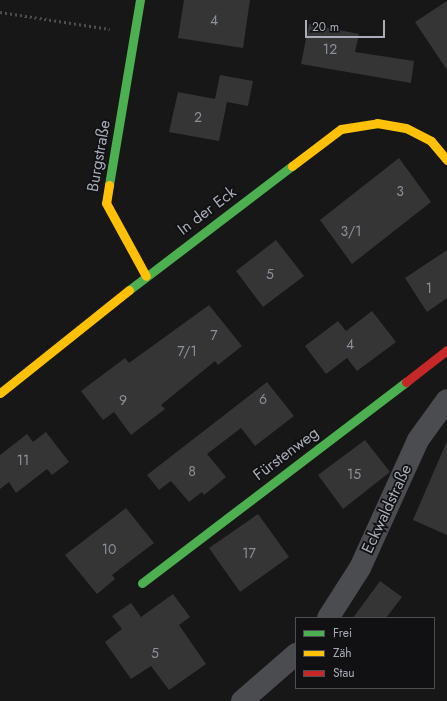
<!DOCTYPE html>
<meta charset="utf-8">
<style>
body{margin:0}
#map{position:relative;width:447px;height:701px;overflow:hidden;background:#171717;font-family:Jost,sans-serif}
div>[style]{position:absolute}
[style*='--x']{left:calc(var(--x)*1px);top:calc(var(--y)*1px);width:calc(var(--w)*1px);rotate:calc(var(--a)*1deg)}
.building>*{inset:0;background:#353536}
.path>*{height:2.5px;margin-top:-1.25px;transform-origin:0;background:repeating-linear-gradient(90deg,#4d4e52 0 2px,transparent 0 5px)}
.street>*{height:22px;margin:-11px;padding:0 11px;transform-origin:11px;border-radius:11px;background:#4b4c50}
.fast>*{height:9px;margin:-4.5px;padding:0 4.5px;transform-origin:4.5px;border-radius:4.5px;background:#4caf50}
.slow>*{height:9px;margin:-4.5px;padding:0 4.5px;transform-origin:4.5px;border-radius:4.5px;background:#ffc107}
.jam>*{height:9px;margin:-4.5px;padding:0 4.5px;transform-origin:4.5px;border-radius:4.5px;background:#c62828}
span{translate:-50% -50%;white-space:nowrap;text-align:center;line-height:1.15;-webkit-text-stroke:3.5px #111113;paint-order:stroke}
.number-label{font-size:14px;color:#8b8f98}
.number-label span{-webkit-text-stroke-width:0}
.street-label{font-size:16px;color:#a8adb8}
.legend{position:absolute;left:295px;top:617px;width:140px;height:72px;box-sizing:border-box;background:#111113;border:1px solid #4d4f55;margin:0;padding:5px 7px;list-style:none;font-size:12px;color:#a8adb8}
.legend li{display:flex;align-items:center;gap:8px;height:20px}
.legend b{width:20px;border:1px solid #4d4f55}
.scale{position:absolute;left:305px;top:20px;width:80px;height:18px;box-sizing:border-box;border:2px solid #a8adb8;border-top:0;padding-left:5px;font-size:12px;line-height:14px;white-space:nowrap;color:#a8adb8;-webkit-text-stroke:3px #111113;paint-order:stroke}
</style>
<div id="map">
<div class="building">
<i style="clip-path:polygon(184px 0,250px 0,243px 48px,178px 38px)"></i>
<i style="clip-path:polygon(447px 1px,447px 70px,415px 22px)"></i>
<i style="clip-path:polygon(309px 24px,359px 34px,355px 52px,414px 61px,411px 83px,301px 64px)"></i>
<i style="clip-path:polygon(220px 75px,253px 81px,248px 106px,227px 102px,219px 141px,169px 132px,178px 92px,215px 99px)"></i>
<i style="clip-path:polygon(399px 158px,431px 202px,352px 264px,320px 220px)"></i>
<i style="clip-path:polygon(276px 240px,304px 276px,263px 307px,236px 271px)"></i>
<i style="clip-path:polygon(447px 250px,447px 298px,427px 312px,405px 278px)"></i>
<i style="clip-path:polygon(209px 305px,242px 346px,218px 365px,215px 361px,161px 405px,165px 409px,131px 435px,114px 412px,103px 420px,81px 391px,125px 358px,129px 363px)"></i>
<i style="clip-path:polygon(372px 311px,396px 342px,357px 371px,347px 358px,326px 374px,305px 346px,338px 321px,346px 331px)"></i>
<i style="clip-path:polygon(267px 382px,294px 416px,255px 446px,241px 428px,207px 454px,226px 477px,204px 495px,202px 492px,189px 502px,171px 481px,159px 490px,147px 475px)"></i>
<i style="clip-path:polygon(46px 432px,69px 462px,52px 475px,47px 469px,16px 493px,9px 482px,0 489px,0 455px,27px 434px,33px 442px)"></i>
<i style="clip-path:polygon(365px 440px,390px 472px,343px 509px,318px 475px)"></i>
<i style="clip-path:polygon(447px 441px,447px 535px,413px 520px)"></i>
<i style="clip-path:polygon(126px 508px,154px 543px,112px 575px,115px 579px,97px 594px,65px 555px)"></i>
<i style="clip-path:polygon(258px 514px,289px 557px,240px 592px,209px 548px)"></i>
<i style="clip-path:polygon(380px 581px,402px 597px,386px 618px,353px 618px)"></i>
<i style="clip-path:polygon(173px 594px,190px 617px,179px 625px,206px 664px,169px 690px,151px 666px,131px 679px,105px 642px,122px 629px,112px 616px,131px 603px,141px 617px)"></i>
</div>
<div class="path">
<i style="--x:0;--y:12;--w:111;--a:8.8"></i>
</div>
<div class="street">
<i style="--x:328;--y:618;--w:59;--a:-57.4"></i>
<i style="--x:360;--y:568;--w:141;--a:-65.6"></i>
<i style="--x:418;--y:440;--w:49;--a:-54.1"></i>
<i style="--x:242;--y:701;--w:72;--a:-41"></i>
</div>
<div class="fast">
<i style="--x:109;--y:185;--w:188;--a:-80.5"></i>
<i style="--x:129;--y:290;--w:205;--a:-37.3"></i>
<i style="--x:142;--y:583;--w:332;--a:-37.3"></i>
</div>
<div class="slow">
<i style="--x:292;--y:166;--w:61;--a:-37.1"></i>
<i style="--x:341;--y:129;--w:36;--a:-9"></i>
<i style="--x:377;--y:123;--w:29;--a:10"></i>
<i style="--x:406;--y:128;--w:28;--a:27"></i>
<i style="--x:431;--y:141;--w:25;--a:50"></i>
<i style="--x:109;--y:185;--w:18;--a:99"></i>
<i style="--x:106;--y:203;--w:83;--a:61.3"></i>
<i style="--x:0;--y:393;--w:165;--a:-38.6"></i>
</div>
<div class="jam">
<i style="--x:406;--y:382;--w:52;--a:-38"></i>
</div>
<div class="number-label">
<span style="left:214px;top:20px">4</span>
<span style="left:330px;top:49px">12</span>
<span style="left:198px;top:117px">2</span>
<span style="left:400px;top:191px">3</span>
<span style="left:351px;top:231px">3/1</span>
<span style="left:270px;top:274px">5</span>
<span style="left:429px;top:288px">1</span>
<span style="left:214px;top:335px">7</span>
<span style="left:350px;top:344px">4</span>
<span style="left:187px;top:351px">7/1</span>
<span style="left:263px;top:399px">6</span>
<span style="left:123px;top:400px">9</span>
<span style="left:23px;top:460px">11</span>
<span style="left:192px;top:471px">8</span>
<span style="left:354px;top:474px">15</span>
<span style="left:109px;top:549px">10</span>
<span style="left:249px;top:553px">17</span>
<span style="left:155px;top:653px">5</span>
</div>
<div class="street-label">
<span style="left:99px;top:156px;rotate:-80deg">Burgstraße</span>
<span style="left:207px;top:211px;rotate:-37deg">In der Eck</span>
<span style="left:286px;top:454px;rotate:-37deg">Fürstenweg</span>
<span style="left:387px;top:509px;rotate:-65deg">Eckwaldstraße</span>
</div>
<ul class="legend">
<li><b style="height:5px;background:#4caf50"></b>Frei</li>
<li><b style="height:5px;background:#ffc107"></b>Zäh</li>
<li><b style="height:5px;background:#c62828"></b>Stau</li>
</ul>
<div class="scale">20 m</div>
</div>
